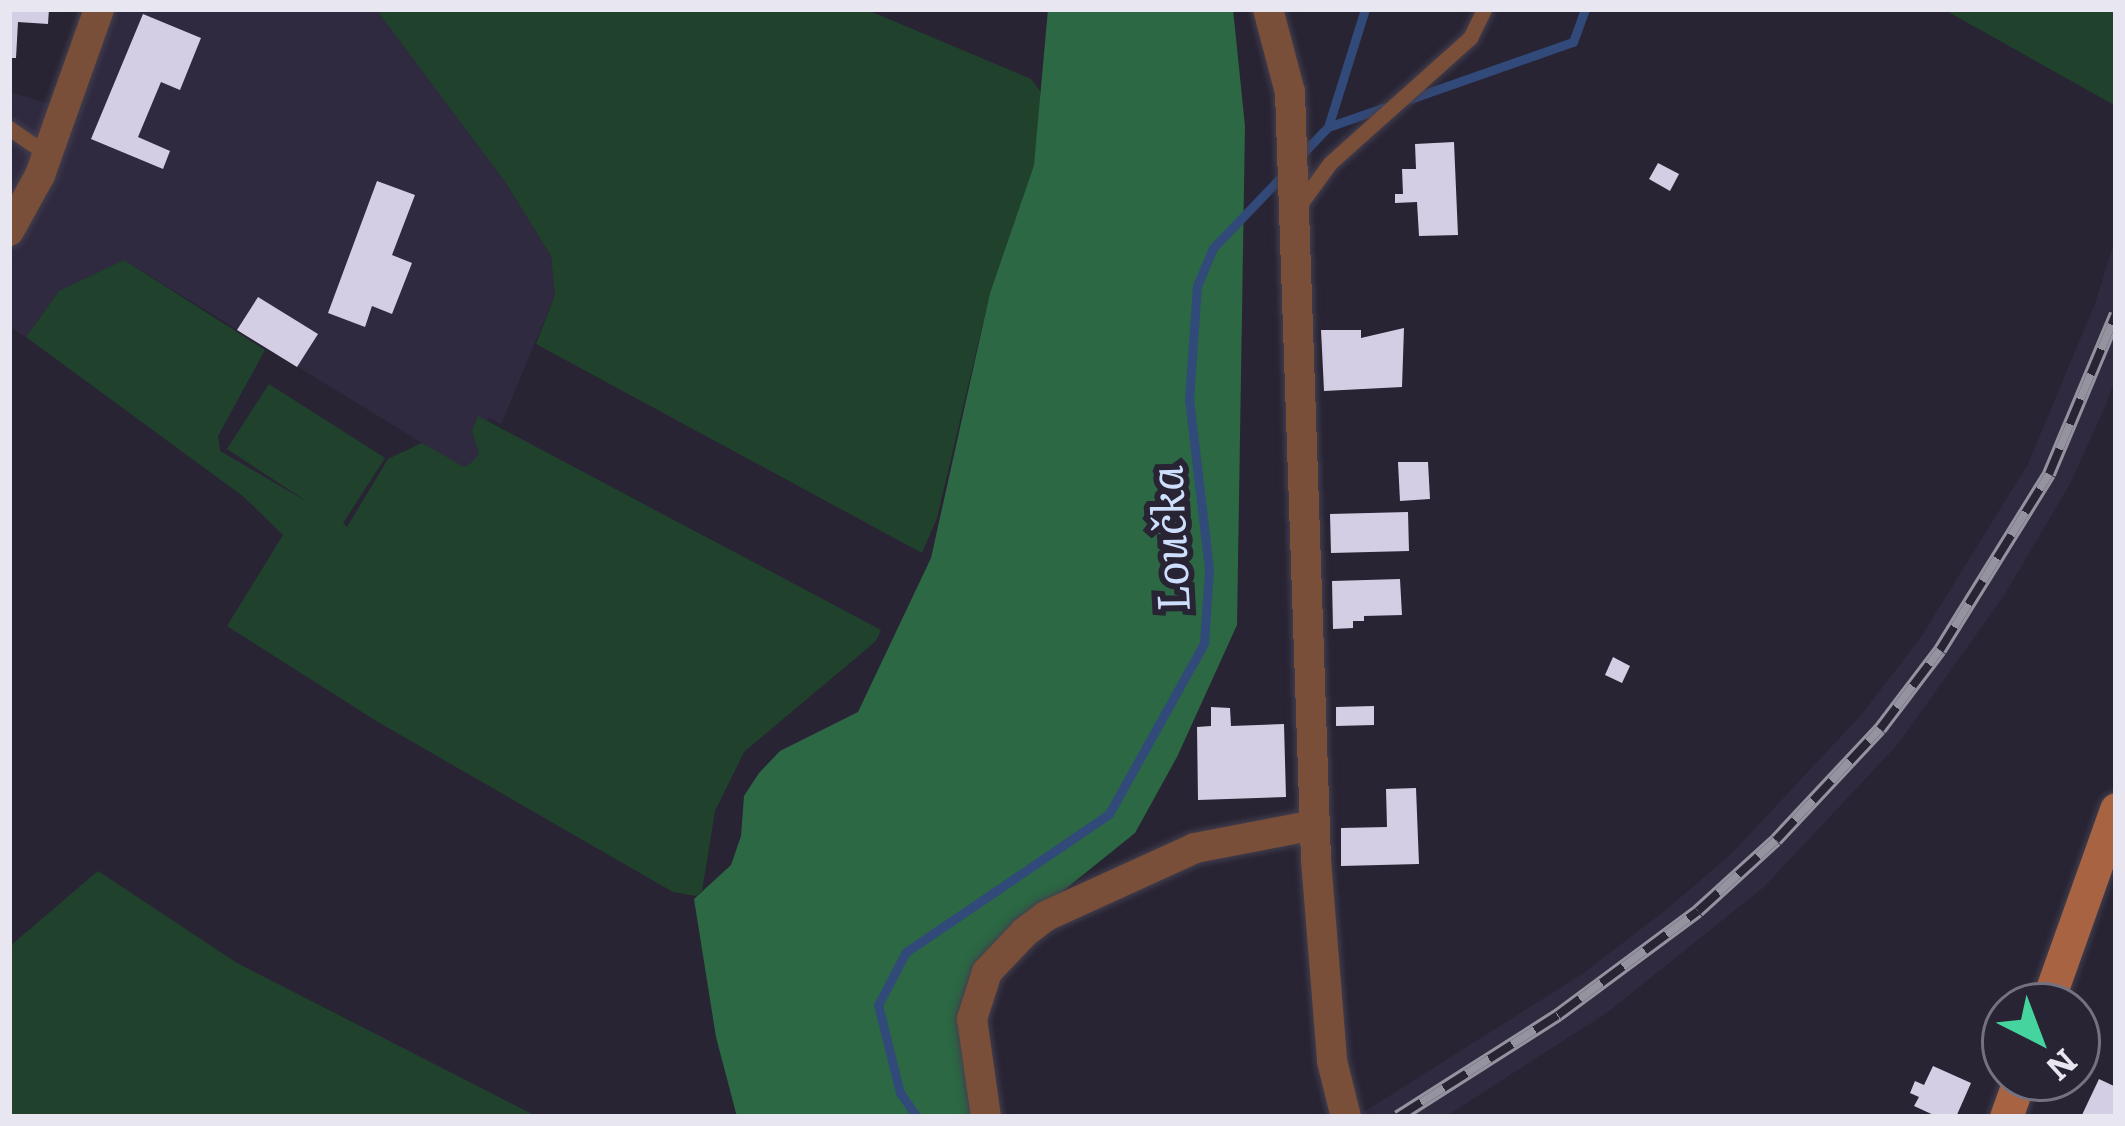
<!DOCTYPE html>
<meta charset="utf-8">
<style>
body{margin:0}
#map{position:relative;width:2125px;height:1126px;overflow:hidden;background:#282434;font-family:Literata,serif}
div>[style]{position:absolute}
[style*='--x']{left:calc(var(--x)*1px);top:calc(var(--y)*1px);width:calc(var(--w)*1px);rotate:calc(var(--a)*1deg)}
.built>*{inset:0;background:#302a40}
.green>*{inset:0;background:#20422d}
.forest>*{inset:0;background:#2b6843}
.stream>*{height:9px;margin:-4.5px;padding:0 4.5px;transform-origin:4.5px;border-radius:4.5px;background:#314a7a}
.building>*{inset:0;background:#d3cee3}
.roads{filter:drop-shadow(0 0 3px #433f4e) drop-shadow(0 0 3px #433f4e)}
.service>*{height:15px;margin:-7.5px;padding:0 7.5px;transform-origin:7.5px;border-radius:7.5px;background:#7a4f3a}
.minor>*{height:30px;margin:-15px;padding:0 15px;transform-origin:15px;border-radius:15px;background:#7a4f3a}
.secondary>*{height:33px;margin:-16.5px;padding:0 16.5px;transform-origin:16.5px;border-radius:16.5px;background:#a86442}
.rail>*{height:14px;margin-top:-7px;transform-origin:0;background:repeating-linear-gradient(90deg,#282434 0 27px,#95939f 0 54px);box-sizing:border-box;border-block:3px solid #95939f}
span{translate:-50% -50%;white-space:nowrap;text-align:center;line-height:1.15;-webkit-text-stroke:12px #282434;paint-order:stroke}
.water-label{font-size:45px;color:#cedffe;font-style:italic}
.frame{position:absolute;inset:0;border:12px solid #e8e6f0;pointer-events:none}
.north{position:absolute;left:1981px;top:982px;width:120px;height:120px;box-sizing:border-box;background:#282434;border:3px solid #75727f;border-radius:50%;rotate:138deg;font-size:33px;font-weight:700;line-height:48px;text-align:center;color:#e8e6f0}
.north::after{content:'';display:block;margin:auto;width:42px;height:54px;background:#46d49e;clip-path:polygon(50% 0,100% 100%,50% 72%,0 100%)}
</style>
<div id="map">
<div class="built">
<i style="clip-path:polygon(79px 9px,376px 9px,506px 183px,551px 256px,555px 295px,501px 424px,490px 418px,472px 431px,479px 454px,472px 462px,464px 467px,453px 462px,124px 260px,59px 291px,26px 337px,9px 327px,9px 92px,54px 105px)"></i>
<i style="clip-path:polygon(2116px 236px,2116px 378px,2104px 409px,2070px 484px,2003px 597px,1898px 744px,1764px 887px,1608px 1012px,1445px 1117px,1356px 1117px,1582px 974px,1666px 910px,1732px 853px,1862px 714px,1921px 637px,2028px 464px,2096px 301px)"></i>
</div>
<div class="green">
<i style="clip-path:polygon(376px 9px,865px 9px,1031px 79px,1040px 91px,1042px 118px,1034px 165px,990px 293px,937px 518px,922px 553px,536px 344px,555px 295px,551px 256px,506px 183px)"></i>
<i style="clip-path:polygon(1943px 9px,2116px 9px,2116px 106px)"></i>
<i style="clip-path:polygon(124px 260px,265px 350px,218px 436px,220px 451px,309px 503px,227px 449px,269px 384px,385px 458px,343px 523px,347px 527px,388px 459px,422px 443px,464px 467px,472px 462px,479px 454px,472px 431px,478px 416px,881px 630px,876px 641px,744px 752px,715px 811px,702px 891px,696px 896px,673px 892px,378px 722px,227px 626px,283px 535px,244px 497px,26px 337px,59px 291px)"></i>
<i style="clip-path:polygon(98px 871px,237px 963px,538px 1117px,9px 1117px,9px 947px)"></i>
</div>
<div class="forest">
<i style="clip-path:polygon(1048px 9px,1233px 9px,1245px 126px,1237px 625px,1177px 757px,1135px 833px,1048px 903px,962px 1008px,998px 1117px,737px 1117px,716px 1037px,694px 899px,731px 865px,741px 836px,744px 796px,759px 773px,780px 751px,858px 712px,931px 558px,990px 293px,1034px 165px)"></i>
</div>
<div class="stream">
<i style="--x:1407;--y:100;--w:176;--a:-19.3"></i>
<i style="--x:1573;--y:42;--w:35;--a:-70"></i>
<i style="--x:1328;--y:127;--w:60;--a:-19.3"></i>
<i style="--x:1301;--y:155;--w:39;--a:-46"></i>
<i style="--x:1328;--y:127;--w:124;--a:-72.6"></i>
<i style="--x:917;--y:1117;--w:29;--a:-125"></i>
<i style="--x:900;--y:1093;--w:91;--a:-104"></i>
<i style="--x:878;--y:1005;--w:60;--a:-62.2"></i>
<i style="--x:906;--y:952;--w:245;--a:-34.2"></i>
<i style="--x:1109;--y:814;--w:196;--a:-60.9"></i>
<i style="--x:1204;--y:643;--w:74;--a:-86.1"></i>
<i style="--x:1209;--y:569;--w:170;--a:-96.7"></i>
<i style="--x:1189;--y:400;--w:114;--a:-86"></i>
<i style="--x:1197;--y:286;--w:41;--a:-67.2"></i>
<i style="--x:1213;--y:248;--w:105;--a:-46.2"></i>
</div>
<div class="building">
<i style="clip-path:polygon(9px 9px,49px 9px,48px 24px,18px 22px,16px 58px,9px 58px)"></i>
<i style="clip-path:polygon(143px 14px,201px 38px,180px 90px,161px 82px,138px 137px,170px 151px,163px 169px,91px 139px)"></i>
<i style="clip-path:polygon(1454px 142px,1458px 235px,1419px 236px,1417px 202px,1395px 203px,1395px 194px,1403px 194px,1402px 169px,1416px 169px,1415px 144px)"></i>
<i style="clip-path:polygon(1658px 163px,1679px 174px,1670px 191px,1649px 179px)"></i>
<i style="clip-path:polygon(377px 181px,415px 195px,392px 255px,412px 263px,392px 314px,372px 306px,365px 327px,328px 313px)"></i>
<i style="clip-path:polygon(258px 297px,318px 334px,297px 367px,237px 330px)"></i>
<i style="clip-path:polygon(1404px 328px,1402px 387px,1324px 391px,1321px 330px,1361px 330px,1361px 338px)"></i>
<i style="clip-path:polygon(1398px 462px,1428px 462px,1430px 499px,1400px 501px)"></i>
<i style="clip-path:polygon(1408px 512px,1409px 551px,1331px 553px,1330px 514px)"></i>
<i style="clip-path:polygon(1400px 579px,1402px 615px,1364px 616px,1364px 621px,1353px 621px,1353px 628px,1333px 629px,1332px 581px)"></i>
<i style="clip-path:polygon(1613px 657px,1630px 666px,1622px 683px,1605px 675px)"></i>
<i style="clip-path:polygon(1374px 706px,1374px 725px,1336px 726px,1336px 707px)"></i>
<i style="clip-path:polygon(1211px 707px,1230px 708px,1231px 726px,1284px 724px,1286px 797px,1198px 800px,1197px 727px,1211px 726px)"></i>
<i style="clip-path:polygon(1416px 788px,1419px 864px,1341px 866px,1341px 828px,1387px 827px,1386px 789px)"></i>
<i style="clip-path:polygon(1933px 1066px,1971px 1083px,1956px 1117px,1938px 1117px,1914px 1106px,1919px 1097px,1910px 1093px,1915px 1081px,1924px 1085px)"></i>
<i style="clip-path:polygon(2099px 1079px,2116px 1087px,2116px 1117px,2081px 1117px)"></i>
</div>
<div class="roads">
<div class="service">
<i style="--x:9;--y:128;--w:47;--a:34.7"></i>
<i style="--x:1298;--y:207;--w:54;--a:-54"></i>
<i style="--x:1330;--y:163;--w:188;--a:-41.8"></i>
<i style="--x:1470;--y:38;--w:32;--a:-64"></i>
</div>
<div class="minor">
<i style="--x:1268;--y:9;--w:86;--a:75.2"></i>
<i style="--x:1290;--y:92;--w:768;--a:88.06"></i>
<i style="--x:1316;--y:860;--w:202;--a:85.4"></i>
<i style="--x:1332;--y:1061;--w:58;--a:76"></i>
<i style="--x:9;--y:231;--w:64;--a:-61"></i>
<i style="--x:40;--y:175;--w:176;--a:-70.4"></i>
<i style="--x:986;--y:1117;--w:99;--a:-98.1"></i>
<i style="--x:972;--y:1019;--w:49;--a:-72.3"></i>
<i style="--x:987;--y:972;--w:55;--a:-46.5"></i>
<i style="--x:1025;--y:932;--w:26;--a:-37"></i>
<i style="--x:1046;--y:916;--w:164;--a:-24.5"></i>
<i style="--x:1195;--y:848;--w:122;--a:-10.9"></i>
</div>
<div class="secondary">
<i style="--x:2046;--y:1006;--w:209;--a:-70.4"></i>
<i style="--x:2006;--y:1117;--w:41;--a:-70.3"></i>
</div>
</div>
<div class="rail">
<i style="--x:1398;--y:1117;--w:190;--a:-32.5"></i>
<i style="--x:1558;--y:1015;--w:174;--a:-36.6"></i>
<i style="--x:1698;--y:911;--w:105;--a:-42.3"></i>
<i style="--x:1776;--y:840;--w:152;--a:-46.9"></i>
<i style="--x:1880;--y:729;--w:99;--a:-52.8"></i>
<i style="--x:1940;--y:650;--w:207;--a:-58.2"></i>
<i style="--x:2049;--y:474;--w:173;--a:-67.3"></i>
</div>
<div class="water-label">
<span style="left:1167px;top:539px;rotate:-93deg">Loučka</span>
</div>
<div class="frame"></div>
<div class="north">N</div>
</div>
